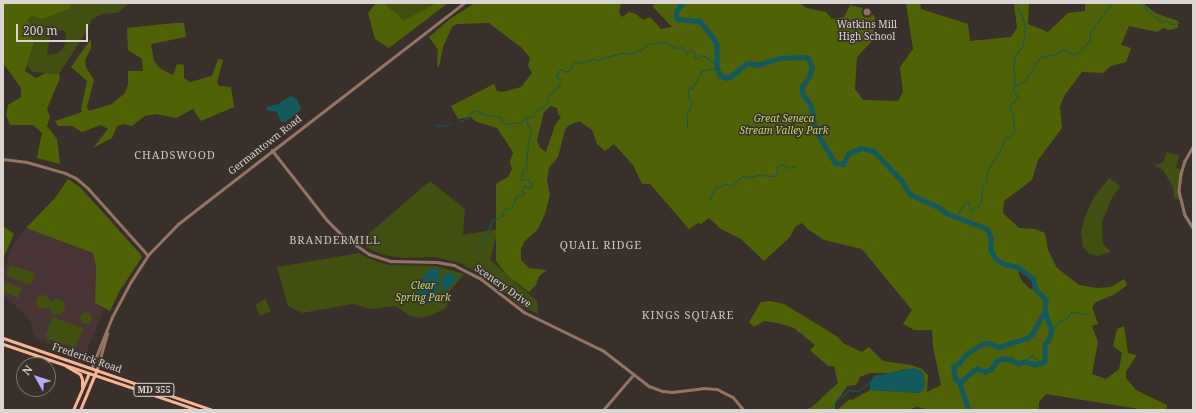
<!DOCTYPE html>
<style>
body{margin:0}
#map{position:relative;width:1196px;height:413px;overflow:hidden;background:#3a302b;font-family:"Noto Serif",serif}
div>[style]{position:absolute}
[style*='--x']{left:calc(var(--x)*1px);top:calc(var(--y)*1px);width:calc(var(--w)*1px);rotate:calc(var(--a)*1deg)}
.education>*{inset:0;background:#493435}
.green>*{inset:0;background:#414f10}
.round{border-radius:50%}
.forest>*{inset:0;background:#506206}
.water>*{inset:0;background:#14595e}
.stream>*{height:1px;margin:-0.5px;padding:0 0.5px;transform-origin:0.5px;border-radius:0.5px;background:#14595e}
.river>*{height:4.5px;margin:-2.25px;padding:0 2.25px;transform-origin:2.25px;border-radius:2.25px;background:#14595e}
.minor>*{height:2.5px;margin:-1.25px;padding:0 1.25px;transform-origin:1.25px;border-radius:1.25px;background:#967464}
.major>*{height:3px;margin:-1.5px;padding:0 1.5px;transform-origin:1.5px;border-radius:1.5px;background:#f9b493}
.dots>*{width:11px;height:11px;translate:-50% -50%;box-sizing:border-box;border:2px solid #3a302b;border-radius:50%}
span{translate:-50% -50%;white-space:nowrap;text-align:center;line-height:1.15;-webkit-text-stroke:3px #3a302b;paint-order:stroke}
.shield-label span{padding:1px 3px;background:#3a302b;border:1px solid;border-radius:3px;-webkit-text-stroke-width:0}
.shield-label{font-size:9px;color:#dbd5d1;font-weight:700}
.poi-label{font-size:10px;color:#dbd5d1}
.park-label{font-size:10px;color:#bcd96c;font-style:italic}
.street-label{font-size:10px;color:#dbd5d1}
.neighbourhood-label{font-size:11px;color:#cfc4bd;letter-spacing:1px}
.frame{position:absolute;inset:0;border:4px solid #dbd5d1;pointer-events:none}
.north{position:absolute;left:16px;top:357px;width:40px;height:40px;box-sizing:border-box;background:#3a302b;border:1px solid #7a726d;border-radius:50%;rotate:309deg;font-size:11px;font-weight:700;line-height:16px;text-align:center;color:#dbd5d1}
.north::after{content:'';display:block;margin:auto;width:14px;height:18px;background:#b7abf8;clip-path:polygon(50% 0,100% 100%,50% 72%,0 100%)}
.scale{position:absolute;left:16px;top:24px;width:72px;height:18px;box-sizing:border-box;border:2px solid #dbd5d1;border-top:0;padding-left:5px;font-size:12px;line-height:14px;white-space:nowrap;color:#dbd5d1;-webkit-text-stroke:3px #3a302b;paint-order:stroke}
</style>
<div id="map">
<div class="education">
<i style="clip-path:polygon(26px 228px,93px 253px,96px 266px,94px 297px,99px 306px,106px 310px,103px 311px,85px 356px,35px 339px,30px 320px,20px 309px,3px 295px,3px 272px,14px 244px)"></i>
</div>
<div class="green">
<i style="clip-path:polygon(evenodd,72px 3px,129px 3px,118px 13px,101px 14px,91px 20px,86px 32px,59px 74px,33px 72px,27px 66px,34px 43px,27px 21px,32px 16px,43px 19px,69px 9px,72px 3px,62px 30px,65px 32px,66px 41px,62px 50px,55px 54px,47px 55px,50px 37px,54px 32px,62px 30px)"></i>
<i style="clip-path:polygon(379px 3px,437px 3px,404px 20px,385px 4px)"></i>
<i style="clip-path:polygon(1167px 152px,1179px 156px,1176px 167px,1182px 170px,1180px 200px,1174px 198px,1173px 187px,1163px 170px,1154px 165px,1163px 163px)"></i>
<i style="clip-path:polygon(1109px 178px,1121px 186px,1113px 196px,1102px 221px,1103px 244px,1111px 252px,1098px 256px,1089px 254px,1083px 247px,1081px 233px,1085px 216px,1094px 197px)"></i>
<i style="clip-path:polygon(430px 181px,465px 209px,463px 235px,498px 229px,490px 260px,537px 301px,538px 314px,519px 305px,488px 278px,460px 263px,434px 257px,405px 258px,389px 256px,373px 251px,359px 242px)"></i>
<i style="clip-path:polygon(359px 253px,370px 259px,389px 265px,436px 266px,464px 274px,450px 291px,447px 307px,432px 315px,420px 318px,410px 316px,396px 306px,371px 309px,353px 304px,302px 313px,288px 306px,277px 267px)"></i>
<i style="clip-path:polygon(10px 265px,35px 273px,31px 285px,6px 276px)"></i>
<i style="clip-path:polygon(5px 282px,22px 288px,18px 298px,3px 292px)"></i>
<i class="round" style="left:36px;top:295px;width:14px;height:14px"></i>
<i style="clip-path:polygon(265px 299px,271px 311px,260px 316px,255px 305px)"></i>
<i class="round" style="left:49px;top:299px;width:16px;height:16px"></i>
<i class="round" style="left:80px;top:312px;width:12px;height:12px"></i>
<i style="clip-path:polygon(52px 317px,83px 328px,76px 348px,45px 338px)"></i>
</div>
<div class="forest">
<i style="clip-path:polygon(3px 3px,72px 3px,69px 9px,43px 19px,32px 16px,27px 21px,33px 26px,30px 32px,34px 43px,25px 71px,36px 78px,46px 73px,59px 74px,60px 78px,47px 109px,50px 117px,47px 126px,57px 139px,60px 164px,37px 158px,42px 133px,33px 125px,10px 125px,6px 115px,8px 105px,21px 97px,21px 88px,3px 63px)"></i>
<i style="clip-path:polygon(376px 3px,385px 4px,404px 20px,437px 3px,448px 3px,389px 48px,375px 39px,368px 13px)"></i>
<i style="clip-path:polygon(evenodd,475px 3px,621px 3px,619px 13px,622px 17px,629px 12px,636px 14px,643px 20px,650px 17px,661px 29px,672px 27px,653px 7px,654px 3px,800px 3px,806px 8px,826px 12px,832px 19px,844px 17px,850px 5px,867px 9px,875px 17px,873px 40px,857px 57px,855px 89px,863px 100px,898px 101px,903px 92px,900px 67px,913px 49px,906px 3px,920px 3px,921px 9px,968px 24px,970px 41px,1011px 37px,1017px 28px,1014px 3px,1029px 3px,1028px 24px,1048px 32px,1068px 13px,1085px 11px,1085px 3px,1143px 3px,1155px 13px,1178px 21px,1178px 27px,1174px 29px,1169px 30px,1163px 28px,1157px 32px,1129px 26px,1121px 45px,1131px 48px,1126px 62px,1111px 66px,1103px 73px,1082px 72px,1064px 96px,1060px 107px,1062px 128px,1038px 160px,1032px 180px,1004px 201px,1003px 213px,1019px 228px,1035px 229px,1045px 233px,1048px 250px,1057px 268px,1079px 285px,1097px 288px,1111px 287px,1124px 279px,1127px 285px,1115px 294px,1096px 302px,1092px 307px,1098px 324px,1092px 326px,1098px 342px,1092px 374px,1106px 379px,1119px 369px,1122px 353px,1113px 346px,1117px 329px,1124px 326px,1128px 353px,1137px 355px,1126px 371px,1126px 378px,1136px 390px,1167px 405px,1167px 410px,1145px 410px,1046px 394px,1039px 402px,1039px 410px,930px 410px,917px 407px,907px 410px,837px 410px,850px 399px,852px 400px,870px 390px,921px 393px,905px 369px,891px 373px,870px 373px,860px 377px,856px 385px,847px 386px,835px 404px,835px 410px,805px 410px,812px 407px,838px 383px,834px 366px,828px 366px,810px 350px,815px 345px,794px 328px,778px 323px,764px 321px,754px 327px,749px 322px,761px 302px,770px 301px,784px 304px,838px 337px,843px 343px,862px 352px,869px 347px,883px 361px,911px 365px,922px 369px,928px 375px,927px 392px,941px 385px,933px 346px,932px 330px,914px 330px,903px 324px,912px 310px,862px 249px,824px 240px,809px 230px,802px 223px,795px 227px,790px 237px,764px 261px,741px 239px,721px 229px,709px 218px,701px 224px,698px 223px,689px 229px,650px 184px,642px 184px,633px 165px,614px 144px,605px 151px,597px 144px,592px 130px,579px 121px,568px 126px,565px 130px,558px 157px,549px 168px,547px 180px,550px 195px,545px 214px,538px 229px,524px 242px,521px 250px,521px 260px,529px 268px,547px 270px,539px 276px,536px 285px,529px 292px,507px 275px,496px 261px,496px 184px,508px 177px,512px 169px,510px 162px,513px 152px,497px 128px,475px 121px,470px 117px,458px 119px,451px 106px,494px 84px,497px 91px,502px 92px,521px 87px,532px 73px,528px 66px,530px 58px,522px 48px,489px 23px,457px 24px,452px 27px,443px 47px,439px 67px,437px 66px,438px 50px,429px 37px,450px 19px,475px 3px,551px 106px,557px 108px,558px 114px,561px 117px,555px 125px,546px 152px,540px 148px,537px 140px,544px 112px,551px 106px,475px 3px,1018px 267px,1033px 278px,1035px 290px,1029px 288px,1023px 282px,1019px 275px,1018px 267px)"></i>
<i style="clip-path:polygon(174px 23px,184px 23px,186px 37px,151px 44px,154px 61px,161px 69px,173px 75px,177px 64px,184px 65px,184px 78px,190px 82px,212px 76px,218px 59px,223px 60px,217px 82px,219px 86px,231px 87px,234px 107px,201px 121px,193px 109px,176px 118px,156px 114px,145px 116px,132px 126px,124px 124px,117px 126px,112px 138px,93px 148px,108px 129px,101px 125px,82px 132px,72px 126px,58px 126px,55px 121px,82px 112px,81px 109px,87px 81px,71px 67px,91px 39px,91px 48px,85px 60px,86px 67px,94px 80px,87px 107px,89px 111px,112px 104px,125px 93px,128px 84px,128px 71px,143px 71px,142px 59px,128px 50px,127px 28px)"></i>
<i style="clip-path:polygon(68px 179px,81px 188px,141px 255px,142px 257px,119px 292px,110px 311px,95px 303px,96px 266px,93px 253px,26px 228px,55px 198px)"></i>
<i style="clip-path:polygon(3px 226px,14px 234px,3px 259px)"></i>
</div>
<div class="water">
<i style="clip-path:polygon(291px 96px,297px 99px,301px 110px,285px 122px,281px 122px,277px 112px,266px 110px,267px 107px,278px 104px)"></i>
<i style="clip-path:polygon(432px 268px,439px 269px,438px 296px,435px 301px,430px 304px,419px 304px,415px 297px,419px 286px,424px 275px)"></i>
<i style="clip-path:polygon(449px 273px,458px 276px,445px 293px,441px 282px,444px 274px)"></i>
<i style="clip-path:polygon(913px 368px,921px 370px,924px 374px,925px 386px,921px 393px,870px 390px,870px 382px,874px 376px)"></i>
</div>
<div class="stream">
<i style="--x:1140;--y:3;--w:26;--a:43"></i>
<i style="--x:1159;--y:21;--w:8;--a:0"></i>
<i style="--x:1167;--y:21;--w:6;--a:31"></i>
<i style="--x:1172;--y:24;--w:7;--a:-8"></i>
<i style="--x:1014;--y:85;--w:6;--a:-81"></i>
<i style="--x:1015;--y:79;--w:11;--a:-100"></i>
<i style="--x:1013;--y:68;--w:13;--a:-81"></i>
<i style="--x:1015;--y:55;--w:12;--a:-48"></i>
<i style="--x:1023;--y:46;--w:21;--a:-85"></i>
<i style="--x:1025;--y:25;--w:23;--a:-110"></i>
<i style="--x:460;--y:121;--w:9;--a:-21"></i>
<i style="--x:468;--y:118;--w:7;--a:-63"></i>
<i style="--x:471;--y:112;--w:5;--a:-22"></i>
<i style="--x:476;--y:110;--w:11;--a:27"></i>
<i style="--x:486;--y:115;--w:15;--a:8"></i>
<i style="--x:501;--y:117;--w:3;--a:90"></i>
<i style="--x:501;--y:120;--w:4;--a:27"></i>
<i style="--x:505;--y:122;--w:2;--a:90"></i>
<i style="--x:505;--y:124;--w:17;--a:-7"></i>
<i style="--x:522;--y:122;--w:6;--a:-59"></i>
<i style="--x:525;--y:117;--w:8;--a:-7"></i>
<i style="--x:533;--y:116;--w:5;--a:-68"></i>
<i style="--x:535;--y:111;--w:12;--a:-31"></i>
<i style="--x:545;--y:105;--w:5;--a:-53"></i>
<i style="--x:548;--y:101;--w:3;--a:-108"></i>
<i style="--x:547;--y:98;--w:18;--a:-47"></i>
<i style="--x:559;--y:85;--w:6;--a:-81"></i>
<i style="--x:560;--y:79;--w:5;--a:-143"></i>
<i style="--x:556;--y:76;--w:8;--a:-60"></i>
<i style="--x:560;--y:69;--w:7;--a:27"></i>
<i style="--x:566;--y:72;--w:5;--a:-37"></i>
<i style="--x:570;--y:69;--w:6;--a:-59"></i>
<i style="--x:573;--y:64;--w:4;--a:-34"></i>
<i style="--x:576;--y:62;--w:5;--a:11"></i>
<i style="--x:581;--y:63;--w:13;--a:-18"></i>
<i style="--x:593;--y:59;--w:6;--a:18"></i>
<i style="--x:599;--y:61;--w:4;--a:-56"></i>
<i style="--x:601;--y:58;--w:22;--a:-13"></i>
<i style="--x:622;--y:53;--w:7;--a:8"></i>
<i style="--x:629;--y:54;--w:13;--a:-18"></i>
<i style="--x:641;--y:50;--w:9;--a:-41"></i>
<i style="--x:648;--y:44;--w:17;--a:-7"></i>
<i style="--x:665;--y:42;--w:13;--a:29"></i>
<i style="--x:676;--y:48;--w:6;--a:-9"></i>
<i style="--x:682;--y:47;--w:7;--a:56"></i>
<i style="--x:686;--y:53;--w:6;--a:-31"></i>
<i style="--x:691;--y:50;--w:4;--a:34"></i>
<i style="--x:694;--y:52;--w:6;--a:81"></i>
<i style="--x:695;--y:58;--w:2;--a:0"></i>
<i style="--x:697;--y:58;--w:4;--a:-56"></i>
<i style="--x:699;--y:55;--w:5;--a:11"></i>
<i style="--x:704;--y:56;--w:15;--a:37"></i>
<i style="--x:436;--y:124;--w:4;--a:34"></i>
<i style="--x:439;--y:126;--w:12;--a:-9"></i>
<i style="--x:687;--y:127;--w:13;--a:-90"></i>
<i style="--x:687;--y:114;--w:13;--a:-67"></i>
<i style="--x:692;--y:102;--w:6;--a:-135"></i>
<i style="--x:688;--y:98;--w:8;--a:-90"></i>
<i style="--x:688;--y:90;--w:4;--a:-56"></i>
<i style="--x:690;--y:87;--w:3;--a:45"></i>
<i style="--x:692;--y:89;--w:20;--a:-63"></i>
<i style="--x:701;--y:71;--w:16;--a:-11"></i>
<i style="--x:709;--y:200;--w:13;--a:-63"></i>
<i style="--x:715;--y:188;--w:11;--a:-22"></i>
<i style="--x:725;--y:184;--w:6;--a:18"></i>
<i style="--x:731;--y:186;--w:16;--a:-40"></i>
<i style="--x:743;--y:176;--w:8;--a:7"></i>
<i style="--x:751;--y:177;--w:7;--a:-16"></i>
<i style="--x:758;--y:175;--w:15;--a:4"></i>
<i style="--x:773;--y:176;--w:5;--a:-37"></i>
<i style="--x:777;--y:173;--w:7;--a:-82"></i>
<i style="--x:778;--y:166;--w:4;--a:-27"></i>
<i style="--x:782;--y:164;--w:8;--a:30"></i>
<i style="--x:789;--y:168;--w:7;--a:-16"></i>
<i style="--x:956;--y:217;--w:17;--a:-59"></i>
<i style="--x:965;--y:202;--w:3;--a:0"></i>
<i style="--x:968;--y:202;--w:9;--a:69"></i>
<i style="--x:971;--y:210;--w:6;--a:-18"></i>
<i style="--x:977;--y:208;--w:10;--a:-66"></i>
<i style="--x:981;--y:199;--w:12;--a:-85"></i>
<i style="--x:982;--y:187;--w:7;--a:-56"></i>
<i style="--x:986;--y:181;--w:10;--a:-84"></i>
<i style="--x:987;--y:171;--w:27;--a:-59"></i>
<i style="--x:1001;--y:148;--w:9;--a:-72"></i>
<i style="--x:1004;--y:139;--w:12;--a:-31"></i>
<i style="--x:1014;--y:133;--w:18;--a:-93"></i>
<i style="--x:1013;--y:115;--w:10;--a:-114"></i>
<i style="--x:1009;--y:106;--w:13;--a:-45"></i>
<i style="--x:1018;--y:97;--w:9;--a:-126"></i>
<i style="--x:1013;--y:90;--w:4;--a:-76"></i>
<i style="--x:1014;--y:86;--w:11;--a:-22"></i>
<i style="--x:1024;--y:82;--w:30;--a:-57"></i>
<i style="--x:1040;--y:57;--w:17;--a:-10"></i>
<i style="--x:1057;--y:54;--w:8;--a:-40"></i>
<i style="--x:1063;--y:49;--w:11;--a:27"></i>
<i style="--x:1073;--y:54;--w:6;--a:-18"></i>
<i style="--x:1079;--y:52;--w:16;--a:-47"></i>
<i style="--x:1090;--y:40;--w:8;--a:-90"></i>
<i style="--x:1090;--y:32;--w:34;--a:-53"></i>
<i style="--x:1110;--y:5;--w:2;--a:-90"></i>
<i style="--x:474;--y:247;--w:6;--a:-45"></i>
<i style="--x:478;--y:243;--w:5;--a:11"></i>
<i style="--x:483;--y:244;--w:26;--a:-69"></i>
<i style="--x:492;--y:220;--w:11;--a:-22"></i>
<i style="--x:502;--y:216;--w:7;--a:-74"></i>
<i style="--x:504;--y:209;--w:8;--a:-14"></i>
<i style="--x:512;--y:207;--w:12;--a:-66"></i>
<i style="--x:517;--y:196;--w:6;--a:-9"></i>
<i style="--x:523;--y:195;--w:2;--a:-63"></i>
<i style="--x:524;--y:193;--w:3;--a:-135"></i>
<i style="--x:522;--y:191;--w:5;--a:-68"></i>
<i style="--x:524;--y:186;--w:6;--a:18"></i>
<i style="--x:530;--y:188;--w:3;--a:-45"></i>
<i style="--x:532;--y:186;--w:8;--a:-120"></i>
<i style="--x:528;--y:179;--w:8;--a:173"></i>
<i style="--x:520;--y:180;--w:5;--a:-53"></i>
<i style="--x:523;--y:176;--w:3;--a:-135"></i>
<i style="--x:521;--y:174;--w:5;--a:-68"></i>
<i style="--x:523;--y:169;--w:3;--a:18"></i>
<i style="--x:526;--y:170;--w:30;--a:-86"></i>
<i style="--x:528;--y:140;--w:8;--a:-67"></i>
<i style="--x:531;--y:133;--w:17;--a:-111"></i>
<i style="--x:1052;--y:330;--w:11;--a:-52"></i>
<i style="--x:1059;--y:321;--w:7;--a:-16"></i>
<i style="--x:1066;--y:319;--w:9;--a:-54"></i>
<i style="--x:1071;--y:312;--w:19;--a:6"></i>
<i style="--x:1024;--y:362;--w:11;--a:-41"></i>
<i style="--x:1032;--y:355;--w:11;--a:45"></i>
<i style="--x:830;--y:410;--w:15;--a:-58"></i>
<i style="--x:838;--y:397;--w:6;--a:-18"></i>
<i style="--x:844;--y:395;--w:6;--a:-51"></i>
<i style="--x:848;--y:390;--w:10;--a:6"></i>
<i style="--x:858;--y:391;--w:15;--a:-37"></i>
</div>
<div class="river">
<i style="--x:683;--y:3;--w:10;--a:127"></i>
<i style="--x:677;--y:11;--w:5;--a:101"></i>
<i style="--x:676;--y:16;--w:4;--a:56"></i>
<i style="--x:678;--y:19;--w:22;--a:5"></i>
<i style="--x:700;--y:21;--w:21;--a:51"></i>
<i style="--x:713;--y:37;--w:9;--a:63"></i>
<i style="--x:717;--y:45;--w:23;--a:90"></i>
<i style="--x:717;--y:68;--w:9;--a:63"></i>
<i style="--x:721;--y:76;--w:6;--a:18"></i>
<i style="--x:727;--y:78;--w:3;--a:-18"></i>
<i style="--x:730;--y:77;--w:21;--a:-39"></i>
<i style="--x:746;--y:64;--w:4;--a:-14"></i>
<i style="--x:750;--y:63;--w:7;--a:16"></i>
<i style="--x:757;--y:65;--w:24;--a:-17"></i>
<i style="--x:780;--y:58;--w:25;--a:-2"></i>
<i style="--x:805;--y:57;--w:4;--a:27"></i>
<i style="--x:809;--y:59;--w:9;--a:69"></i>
<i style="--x:812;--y:67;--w:9;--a:103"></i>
<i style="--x:810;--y:76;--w:12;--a:125"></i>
<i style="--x:803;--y:86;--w:7;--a:98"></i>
<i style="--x:802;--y:93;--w:15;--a:53"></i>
<i style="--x:811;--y:105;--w:26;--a:79"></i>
<i style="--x:816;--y:131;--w:37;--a:59"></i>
<i style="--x:835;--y:163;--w:8;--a:7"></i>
<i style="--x:843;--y:164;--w:11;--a:-63"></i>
<i style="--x:848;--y:154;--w:14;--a:-25"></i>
<i style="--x:861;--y:148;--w:13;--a:13"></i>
<i style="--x:874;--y:151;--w:41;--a:47"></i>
<i style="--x:902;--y:181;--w:15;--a:58"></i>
<i style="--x:910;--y:194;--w:33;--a:25"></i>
<i style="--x:940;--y:208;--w:8;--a:40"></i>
<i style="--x:946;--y:213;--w:42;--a:21"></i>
<i style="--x:985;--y:228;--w:4;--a:34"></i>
<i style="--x:988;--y:230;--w:9;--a:69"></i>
<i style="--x:991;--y:238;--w:12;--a:90"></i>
<i style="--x:991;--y:250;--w:9;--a:63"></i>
<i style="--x:995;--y:258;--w:11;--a:34"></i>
<i style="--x:1004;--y:264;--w:14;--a:12"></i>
<i style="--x:1018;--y:267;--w:19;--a:36"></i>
<i style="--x:1033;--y:278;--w:12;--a:76"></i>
<i style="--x:1036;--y:290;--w:13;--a:42"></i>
<i style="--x:1046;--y:299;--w:12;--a:95"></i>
<i style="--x:1045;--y:311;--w:20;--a:70"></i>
<i style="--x:1052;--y:330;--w:8;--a:104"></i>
<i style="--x:1050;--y:338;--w:9;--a:126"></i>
<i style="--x:1045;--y:345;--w:15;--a:90"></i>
<i style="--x:1045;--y:360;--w:4;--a:124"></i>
<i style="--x:1043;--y:363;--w:8;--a:166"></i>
<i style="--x:1035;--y:365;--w:11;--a:-165"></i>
<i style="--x:1024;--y:362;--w:6;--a:162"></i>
<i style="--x:1018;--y:364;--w:8;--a:-150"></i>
<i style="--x:1011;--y:360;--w:9;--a:-174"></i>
<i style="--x:1002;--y:359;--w:7;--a:153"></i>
<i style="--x:996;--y:362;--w:8;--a:120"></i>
<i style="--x:992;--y:369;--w:7;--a:153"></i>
<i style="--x:986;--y:372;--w:9;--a:-162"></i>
<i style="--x:977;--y:369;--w:4;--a:146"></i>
<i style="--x:974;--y:371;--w:18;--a:139"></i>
<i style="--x:960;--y:383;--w:28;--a:72"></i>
<i style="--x:960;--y:383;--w:6;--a:-141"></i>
<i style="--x:955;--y:379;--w:12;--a:-99"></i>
<i style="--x:953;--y:367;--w:7;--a:-34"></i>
<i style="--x:959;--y:363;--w:11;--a:-52"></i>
<i style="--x:966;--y:354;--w:21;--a:-31"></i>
<i style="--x:984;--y:343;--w:4;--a:0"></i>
<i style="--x:988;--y:343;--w:12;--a:20"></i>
<i style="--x:999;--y:347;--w:29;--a:-18"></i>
<i style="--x:1027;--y:338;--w:6;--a:-39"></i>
<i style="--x:1032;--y:334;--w:26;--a:-61"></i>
</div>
<div class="minor">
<i style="--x:1193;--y:147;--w:16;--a:120"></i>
<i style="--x:1185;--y:161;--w:14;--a:107"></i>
<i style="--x:1181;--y:174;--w:17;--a:97"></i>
<i style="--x:1179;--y:191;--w:25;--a:76"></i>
<i style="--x:1185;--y:215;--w:15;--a:58"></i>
<i style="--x:272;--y:150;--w:89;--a:51.8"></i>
<i style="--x:327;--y:220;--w:21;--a:45"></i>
<i style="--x:342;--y:235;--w:33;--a:35"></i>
<i style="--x:369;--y:254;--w:23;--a:18"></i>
<i style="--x:391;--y:261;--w:46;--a:1.2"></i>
<i style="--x:437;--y:262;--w:17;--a:10"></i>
<i style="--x:454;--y:265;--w:29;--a:27"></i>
<i style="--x:480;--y:278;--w:56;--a:37.7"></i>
<i style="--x:524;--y:312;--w:89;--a:26"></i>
<i style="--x:604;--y:351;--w:57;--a:37.9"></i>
<i style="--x:649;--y:386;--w:15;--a:20"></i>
<i style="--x:663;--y:391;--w:9;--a:6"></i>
<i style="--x:672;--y:392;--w:31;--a:-7"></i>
<i style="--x:703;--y:388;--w:14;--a:4"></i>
<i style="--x:717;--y:389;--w:18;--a:27"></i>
<i style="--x:733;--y:397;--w:17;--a:50"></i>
<i style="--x:3;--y:159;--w:24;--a:7"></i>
<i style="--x:27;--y:162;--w:40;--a:16"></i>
<i style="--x:65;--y:173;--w:12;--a:24"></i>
<i style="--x:76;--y:178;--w:16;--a:40"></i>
<i style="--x:88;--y:188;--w:90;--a:48.2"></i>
<i style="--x:92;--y:367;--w:54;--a:-68.2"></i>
<i style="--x:112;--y:317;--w:38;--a:-62"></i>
<i style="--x:130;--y:283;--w:33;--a:-57"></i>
<i style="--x:148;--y:255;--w:43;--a:-45.9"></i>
<i style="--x:178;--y:224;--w:361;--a:-37.7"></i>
<i style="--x:97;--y:369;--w:37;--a:-74"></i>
<i style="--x:603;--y:410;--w:46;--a:-49.4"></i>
</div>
<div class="major">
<i style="--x:3;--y:338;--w:221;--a:19"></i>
<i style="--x:3;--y:344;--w:206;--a:18.7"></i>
<i style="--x:37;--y:356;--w:8;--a:76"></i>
<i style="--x:39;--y:364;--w:12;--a:-20"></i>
<i style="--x:66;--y:366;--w:16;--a:30"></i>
<i style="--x:80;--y:374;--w:5;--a:68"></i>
<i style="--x:82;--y:379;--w:8;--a:90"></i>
<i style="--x:73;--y:410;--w:40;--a:-66.6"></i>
<i style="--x:80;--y:410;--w:44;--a:-67.5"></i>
</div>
<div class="dots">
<i style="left:867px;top:12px;background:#8d6e63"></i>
</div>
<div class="shield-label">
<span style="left:154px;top:390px">MD 355</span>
</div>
<div class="poi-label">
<span style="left:867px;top:30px">Watkins Mill<br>High School</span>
</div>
<div class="park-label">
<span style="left:784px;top:124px">Great Seneca<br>Stream Valley Park</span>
<span style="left:423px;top:291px">Clear<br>Spring Park</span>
</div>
<div class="street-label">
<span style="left:265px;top:145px;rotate:-38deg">Germantown Road</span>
<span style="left:503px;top:286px;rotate:35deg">Scenery Drive</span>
<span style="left:87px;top:358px;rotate:19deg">Frederick Road</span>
</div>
<div class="neighbourhood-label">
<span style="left:175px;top:155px">CHADSWOOD</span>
<span style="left:335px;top:240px">BRANDERMILL</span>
<span style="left:601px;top:245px">QUAIL RIDGE</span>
<span style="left:688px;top:315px">KINGS SQUARE</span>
</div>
<div class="frame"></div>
<div class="north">N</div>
<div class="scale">200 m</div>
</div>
